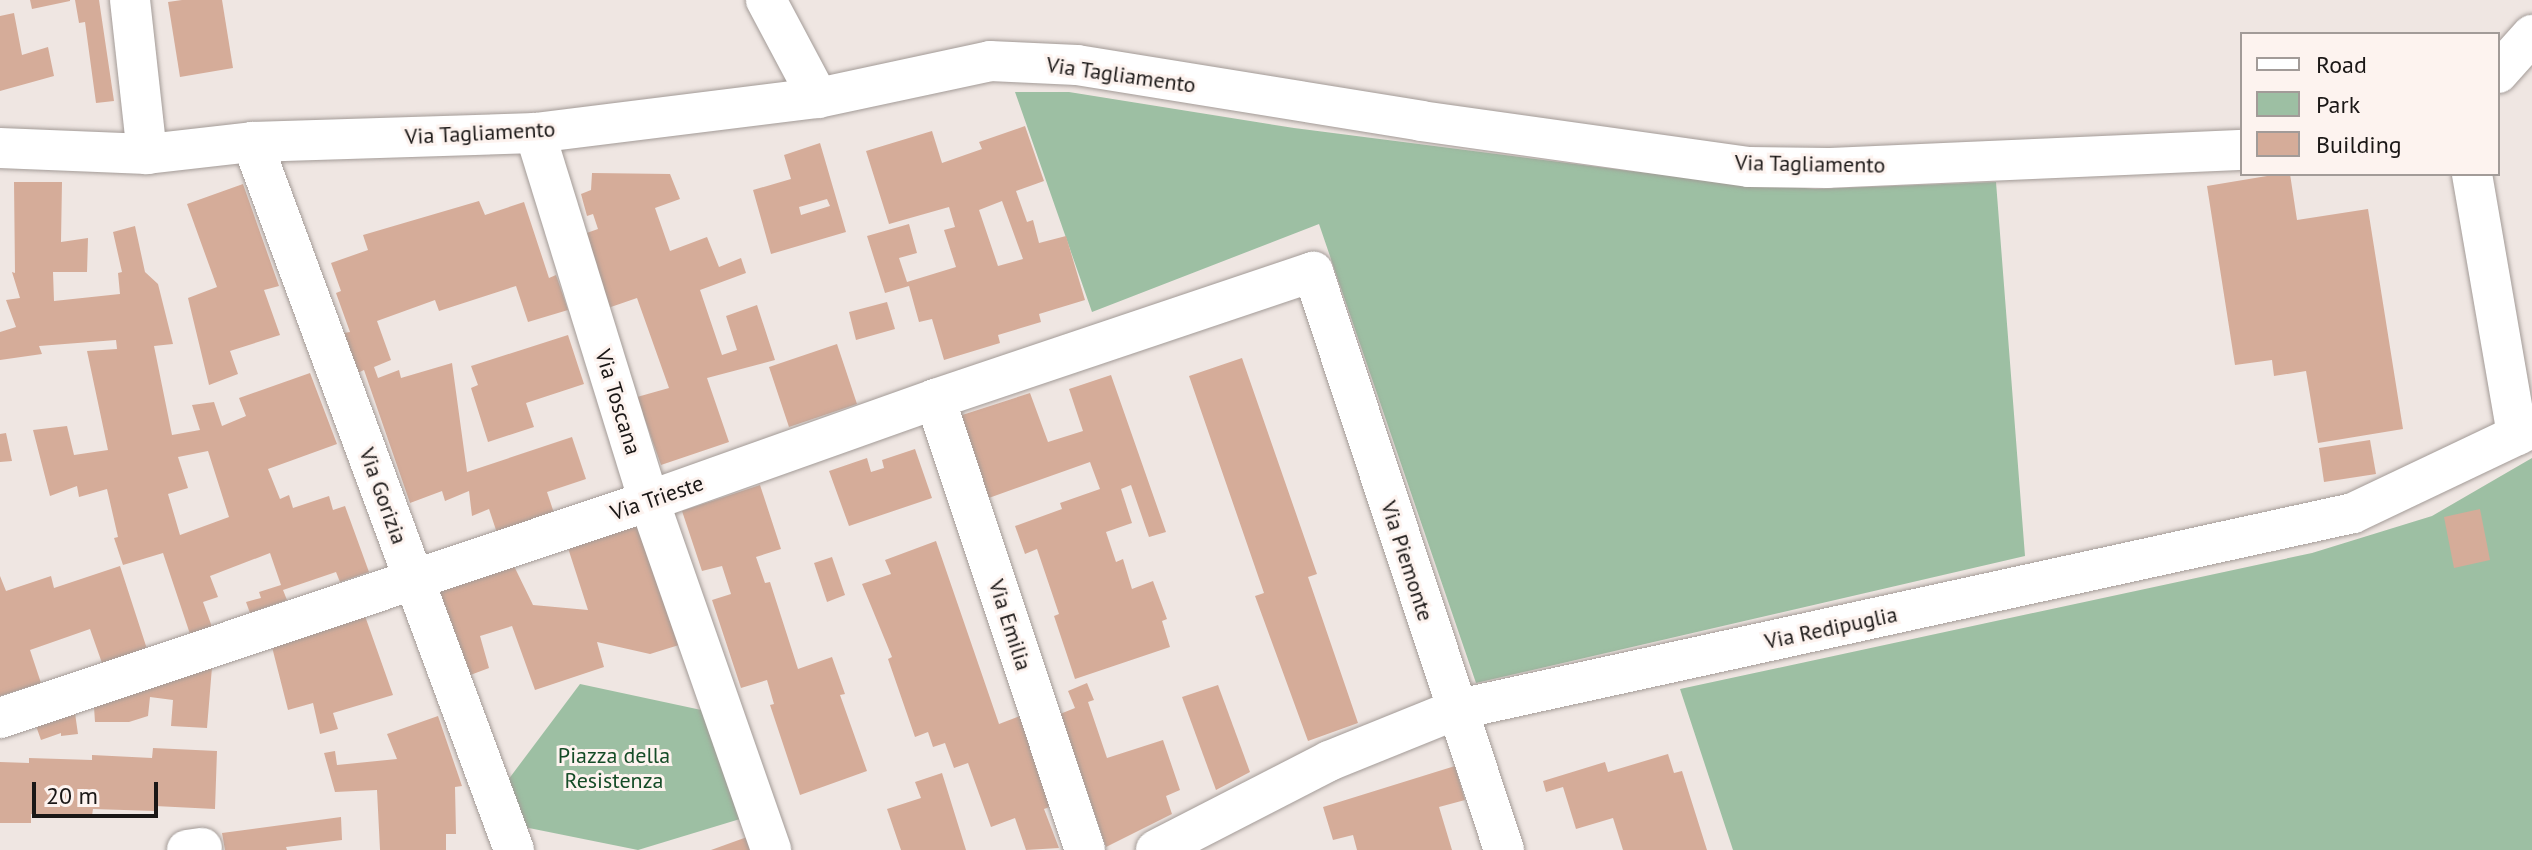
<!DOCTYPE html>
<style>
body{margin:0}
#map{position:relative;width:2532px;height:850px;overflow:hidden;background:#efe6e2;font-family:"PT Sans",sans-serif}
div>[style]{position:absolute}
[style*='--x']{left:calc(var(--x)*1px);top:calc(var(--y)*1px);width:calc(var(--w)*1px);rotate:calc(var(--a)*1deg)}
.green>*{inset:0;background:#9dbfa3}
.building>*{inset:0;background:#d5ac99}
.roads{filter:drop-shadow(0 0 2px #a39b97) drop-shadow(0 0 2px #a39b97)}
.minor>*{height:40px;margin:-20px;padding:0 20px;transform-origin:20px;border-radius:20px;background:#fff}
span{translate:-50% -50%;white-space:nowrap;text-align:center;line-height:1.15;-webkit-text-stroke:6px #fdf3ef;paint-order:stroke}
.street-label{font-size:22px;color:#1a1716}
.park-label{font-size:22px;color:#154c27}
.legend{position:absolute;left:2240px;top:32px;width:260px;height:144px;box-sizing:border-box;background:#fdf3ef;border:2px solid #a29b98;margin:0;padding:10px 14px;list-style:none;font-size:24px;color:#1a1716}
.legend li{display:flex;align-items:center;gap:16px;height:40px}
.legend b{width:40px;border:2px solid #a29b98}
.scale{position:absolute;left:32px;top:782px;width:126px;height:36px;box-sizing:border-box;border:4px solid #1a1716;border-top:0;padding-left:10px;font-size:24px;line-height:28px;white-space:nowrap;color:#1a1716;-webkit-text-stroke:6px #fdf3ef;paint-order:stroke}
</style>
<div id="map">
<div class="green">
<i style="clip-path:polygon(1015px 92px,1069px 92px,1294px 128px,1630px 171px,1815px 189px,1996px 182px,2025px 556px,1476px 683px,1319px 224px,1092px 312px)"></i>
<i style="clip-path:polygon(2532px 458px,2532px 850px,1733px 850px,1680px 689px,2312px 553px,2432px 516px)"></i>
<i style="clip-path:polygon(580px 684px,706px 711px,740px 819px,638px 850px,514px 825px,502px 788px)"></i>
</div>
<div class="building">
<i style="clip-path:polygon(30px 0,70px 0,70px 1px,32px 9px)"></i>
<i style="clip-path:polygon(75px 0,99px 0,114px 101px,96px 103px,85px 22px,79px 23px)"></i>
<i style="clip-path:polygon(182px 0,222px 0,233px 68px,180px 77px,168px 2px)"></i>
<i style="clip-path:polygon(14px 13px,22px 55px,48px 47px,54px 76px,0 91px,0 16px)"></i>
<i style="clip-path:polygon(evenodd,1025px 126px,1044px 181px,1016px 191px,1027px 222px,1033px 220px,1039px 243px,1066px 236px,1085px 300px,1039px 314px,1041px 322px,998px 335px,1000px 343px,944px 360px,932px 319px,919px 322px,909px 286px,885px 293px,867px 236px,909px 224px,917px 253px,899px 258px,907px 282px,956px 267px,944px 230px,955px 227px,949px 207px,889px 224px,866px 151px,932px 131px,942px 163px,982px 149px,979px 142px,1025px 126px,1002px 201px,1023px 259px,998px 266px,979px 210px,1002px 201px)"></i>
<i style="clip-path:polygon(evenodd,820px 143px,846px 232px,771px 254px,753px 190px,791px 179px,784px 155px,820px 143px,827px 199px,830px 206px,801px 215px,799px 207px,827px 199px)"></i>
<i style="clip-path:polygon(592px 173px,670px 174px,680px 199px,655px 208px,670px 251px,707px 237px,719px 267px,741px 258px,746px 273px,700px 290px,722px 355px,737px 350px,726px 316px,757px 305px,775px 360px,707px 378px,729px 442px,661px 465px,637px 397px,669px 388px,637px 298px,608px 308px,581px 235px,598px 229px,593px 214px,587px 216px,581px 194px,591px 190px)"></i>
<i style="clip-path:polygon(2279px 174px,2290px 174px,2297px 220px,2368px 209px,2403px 429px,2318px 443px,2306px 371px,2274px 376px,2272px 360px,2235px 365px,2207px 186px)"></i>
<i style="clip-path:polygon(evenodd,14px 182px,62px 182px,61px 242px,88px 238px,87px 272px,53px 272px,54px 301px,120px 294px,118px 273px,122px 272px,113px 232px,135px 226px,145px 272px,158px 284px,173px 344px,154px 346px,172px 435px,200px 430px,192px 405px,214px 402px,222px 426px,246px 416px,239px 398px,310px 373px,337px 444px,268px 469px,280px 499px,289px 495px,293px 508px,329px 496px,333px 510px,345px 506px,369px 572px,340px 582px,336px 572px,283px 590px,287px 600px,250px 613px,246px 602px,261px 598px,259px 592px,281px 585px,270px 553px,210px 576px,218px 597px,203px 602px,212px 627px,190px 634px,163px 553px,123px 565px,114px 538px,118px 537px,107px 489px,79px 497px,77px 486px,50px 496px,33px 430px,67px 426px,74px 455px,108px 450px,87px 351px,117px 349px,116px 340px,39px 346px,42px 354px,0 360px,0 332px,16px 327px,6px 300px,20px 298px,12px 272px,15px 273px,14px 182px,208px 451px,229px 517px,180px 535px,168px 494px,188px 488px,178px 457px,208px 451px)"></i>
<i style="clip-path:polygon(243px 184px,279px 286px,264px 290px,280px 335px,230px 351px,238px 374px,209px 385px,188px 298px,217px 287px,187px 204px)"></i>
<i style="clip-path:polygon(479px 201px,485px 215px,524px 202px,549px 278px,556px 275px,568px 310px,528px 322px,516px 286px,439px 311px,435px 300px,377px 321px,391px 360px,374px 367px,378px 378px,399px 370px,401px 378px,452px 363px,467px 472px,572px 437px,586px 479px,547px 492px,554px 513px,497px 533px,489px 509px,472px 516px,469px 491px,445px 501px,442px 491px,410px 503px,364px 370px,353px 375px,338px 334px,350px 332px,336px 293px,341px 291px,331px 263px,368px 250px,363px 235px)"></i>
<i style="clip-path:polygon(887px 302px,895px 329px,856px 340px,849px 312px)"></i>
<i style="clip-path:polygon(568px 335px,584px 384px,526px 403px,534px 427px,488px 442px,471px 388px,478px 385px,471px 366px)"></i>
<i style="clip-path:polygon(837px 344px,857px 404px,789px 427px,769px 367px)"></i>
<i style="clip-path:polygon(1242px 358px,1317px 574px,1308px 577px,1358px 723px,1308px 741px,1255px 596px,1264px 593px,1189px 376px)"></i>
<i style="clip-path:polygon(1111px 375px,1166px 532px,1149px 537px,1131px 485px,1121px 489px,1132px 523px,1106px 532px,1116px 562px,1123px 559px,1132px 589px,1153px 581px,1167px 619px,1162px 621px,1170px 647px,1075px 679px,1054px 616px,1059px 614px,1037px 549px,1025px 554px,1015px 526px,1062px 509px,1060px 503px,1100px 489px,1090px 462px,986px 499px,956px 417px,1030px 393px,1048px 442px,1083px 431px,1069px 389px)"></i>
<i style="clip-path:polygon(6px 433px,12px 461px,0 462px,0 434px)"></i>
<i style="clip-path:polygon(2370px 440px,2376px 474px,2324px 482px,2319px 448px)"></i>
<i style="clip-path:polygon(915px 449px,932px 498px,849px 526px,829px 471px,867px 458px,871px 472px,884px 468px,882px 460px)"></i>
<i style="clip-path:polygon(760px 485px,781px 549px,756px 557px,765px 583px,770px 582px,798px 669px,832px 657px,845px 694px,840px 695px,867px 771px,800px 795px,770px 705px,774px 704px,767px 680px,741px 688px,712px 600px,731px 594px,722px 566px,702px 571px,682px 511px)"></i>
<i style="clip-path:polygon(2480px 509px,2490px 560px,2454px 568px,2444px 517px)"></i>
<i style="clip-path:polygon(639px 524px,679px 645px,650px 654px,597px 642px,604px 667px,535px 690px,512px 626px,480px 636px,489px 668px,465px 677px,437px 592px,514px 566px,533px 605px,588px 610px,568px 548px)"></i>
<i style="clip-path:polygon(936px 541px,999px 724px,1020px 716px,1052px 806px,1044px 809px,1059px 848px,1026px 850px,1015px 818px,991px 827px,968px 763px,954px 768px,945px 743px,933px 747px,928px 732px,915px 737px,888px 659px,892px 657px,862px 584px,891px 574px,885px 560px)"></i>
<i style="clip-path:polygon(832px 557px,845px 595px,827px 602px,814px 563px)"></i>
<i style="clip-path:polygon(120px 566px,147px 649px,102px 663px,90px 629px,30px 650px,41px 683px,0 696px,0 576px,6px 591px,51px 576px,54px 588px)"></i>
<i style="clip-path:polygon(365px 616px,393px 695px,333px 713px,338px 729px,320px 734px,313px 703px,288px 710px,272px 647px)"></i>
<i style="clip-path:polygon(212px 667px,207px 728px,171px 726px,173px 700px,150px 697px,148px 716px,129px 722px,95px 722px,94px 707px)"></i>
<i style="clip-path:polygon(1087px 683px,1094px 700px,1088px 702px,1107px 758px,1163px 740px,1180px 790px,1166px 796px,1172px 814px,1106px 847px,1060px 714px,1075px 708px,1068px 691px)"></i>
<i style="clip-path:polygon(1218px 685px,1250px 772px,1216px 790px,1182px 697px)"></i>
<i style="clip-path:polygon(75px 713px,78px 734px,61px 736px,61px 733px,41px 740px,36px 726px)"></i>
<i style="clip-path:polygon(438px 716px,462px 786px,455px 787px,456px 834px,446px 834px,446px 850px,380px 850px,377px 790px,335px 792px,324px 753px,335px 751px,337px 765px,397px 759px,387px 734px)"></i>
<i style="clip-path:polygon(153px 748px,217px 751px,215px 809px,155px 806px,155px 811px,93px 809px,92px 816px,31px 814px,31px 823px,0 823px,0 762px,29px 763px,29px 758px,92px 760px,92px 755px,152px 758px)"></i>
<i style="clip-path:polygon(1668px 754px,1674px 773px,1682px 771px,1707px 850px,1623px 850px,1613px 818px,1576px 829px,1563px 787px,1546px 792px,1543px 781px,1605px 762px,1608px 772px)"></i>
<i style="clip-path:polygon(1455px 766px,1465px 800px,1439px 807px,1452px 850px,1357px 850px,1353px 835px,1333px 840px,1323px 807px)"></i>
<i style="clip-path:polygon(942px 773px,966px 850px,901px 850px,887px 809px,921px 798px,915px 782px)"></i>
<i style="clip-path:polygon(341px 817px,342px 840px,286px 847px,287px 850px,225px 850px,222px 833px)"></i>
<i style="clip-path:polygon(747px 837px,751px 850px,711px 850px)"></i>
</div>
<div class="roads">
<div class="minor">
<i style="--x:130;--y:0;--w:155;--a:83.7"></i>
<i style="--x:766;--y:0;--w:111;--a:62"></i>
<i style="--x:2498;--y:73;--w:51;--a:-48.2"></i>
<i style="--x:535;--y:133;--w:385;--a:72.8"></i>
<i style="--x:649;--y:501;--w:370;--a:70.7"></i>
<i style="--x:252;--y:142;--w:755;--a:69.69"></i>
<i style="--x:0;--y:148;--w:147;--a:2.3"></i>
<i style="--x:147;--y:154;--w:106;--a:-6.5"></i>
<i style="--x:252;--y:142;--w:283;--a:-1.8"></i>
<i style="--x:535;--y:133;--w:285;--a:-7.1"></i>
<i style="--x:818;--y:98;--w:176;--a:-12.1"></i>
<i style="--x:990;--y:61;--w:87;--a:2.6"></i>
<i style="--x:1077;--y:65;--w:349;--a:9.2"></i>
<i style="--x:1421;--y:121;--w:331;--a:8"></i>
<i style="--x:1749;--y:167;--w:79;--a:0.7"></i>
<i style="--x:1828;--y:168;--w:414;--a:-2.5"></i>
<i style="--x:2472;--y:174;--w:265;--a:80.2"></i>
<i style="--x:935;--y:399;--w:475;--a:71.6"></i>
<i style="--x:0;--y:718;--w:684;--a:-18.49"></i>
<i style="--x:649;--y:501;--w:304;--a:-19.6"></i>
<i style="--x:935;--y:399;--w:399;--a:-18.6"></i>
<i style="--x:1313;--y:272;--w:609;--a:71.71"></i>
<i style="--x:187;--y:850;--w:15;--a:-8"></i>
<i style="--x:1156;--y:850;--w:195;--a:-27.2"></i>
<i style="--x:1329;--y:761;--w:136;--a:-22"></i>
<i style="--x:1455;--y:710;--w:919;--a:-12.37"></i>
<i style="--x:2353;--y:513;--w:198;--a:-25.4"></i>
</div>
</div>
<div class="street-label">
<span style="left:1121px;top:75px;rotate:8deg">Via Tagliamento</span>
<span style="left:480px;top:133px;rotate:-3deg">Via Tagliamento</span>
<span style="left:1810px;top:164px;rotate:1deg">Via Tagliamento</span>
<span style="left:618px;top:402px;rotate:73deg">Via Toscana</span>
<span style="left:383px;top:496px;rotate:70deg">Via Gorizia</span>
<span style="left:657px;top:498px;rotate:-19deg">Via Trieste</span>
<span style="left:1407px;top:561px;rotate:72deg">Via Piemonte</span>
<span style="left:1010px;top:625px;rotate:72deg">Via Emilia</span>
<span style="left:1831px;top:628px;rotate:-12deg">Via Redipuglia</span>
</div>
<div class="park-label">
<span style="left:614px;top:768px">Piazza della<br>Resistenza</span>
</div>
<ul class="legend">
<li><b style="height:10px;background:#fff"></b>Road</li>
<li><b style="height:22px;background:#9dbfa3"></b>Park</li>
<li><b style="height:22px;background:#d5ac99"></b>Building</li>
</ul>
<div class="scale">20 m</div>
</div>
